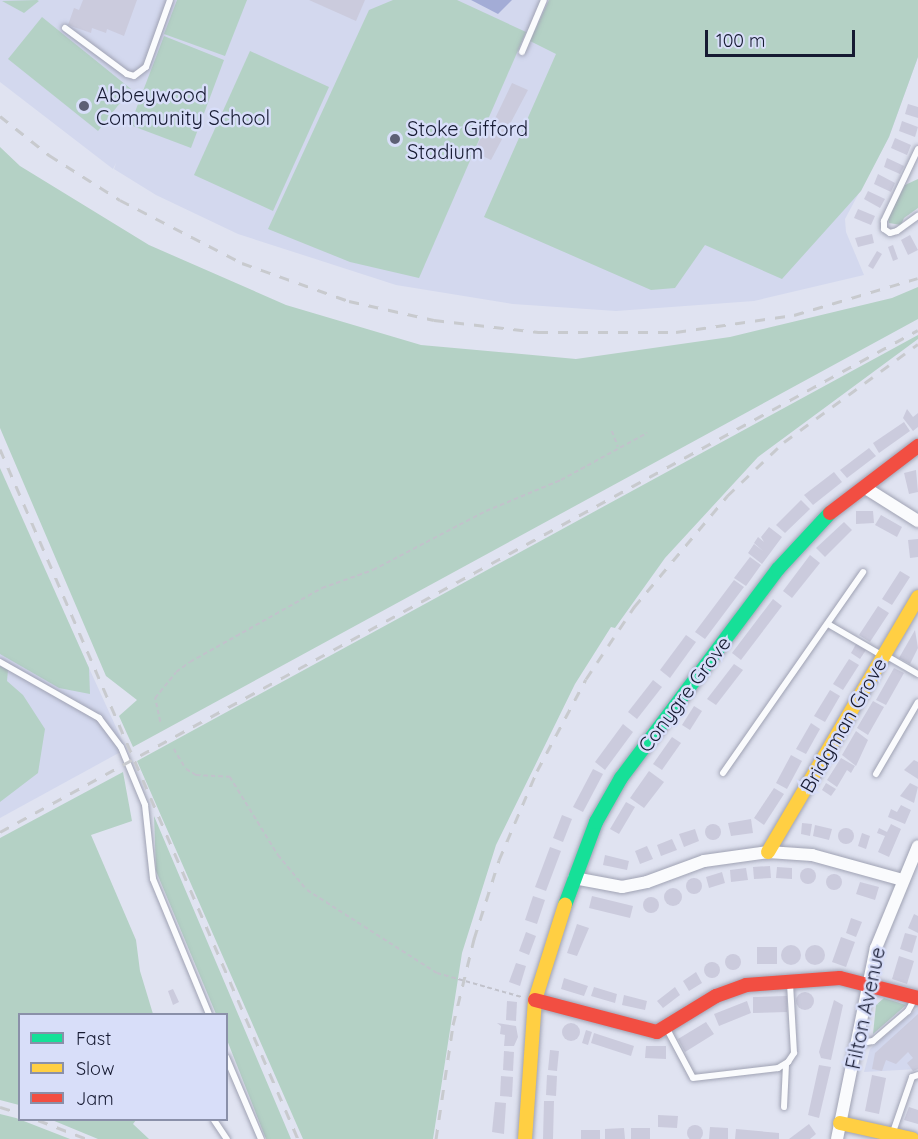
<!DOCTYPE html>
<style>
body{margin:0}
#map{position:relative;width:918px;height:1139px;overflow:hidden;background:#e0e3f1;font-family:Quicksand,sans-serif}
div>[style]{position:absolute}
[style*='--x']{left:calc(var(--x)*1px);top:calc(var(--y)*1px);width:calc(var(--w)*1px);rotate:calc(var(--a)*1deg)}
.built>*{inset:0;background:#d3d8ee}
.green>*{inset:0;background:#b4d1c5}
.water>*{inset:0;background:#a3acd6}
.building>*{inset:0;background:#cbcbdd}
.round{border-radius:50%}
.path>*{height:1.5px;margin-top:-0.75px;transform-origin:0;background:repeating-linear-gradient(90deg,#c1c2cb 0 4.5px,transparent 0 7.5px)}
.roads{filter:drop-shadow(0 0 2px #9fa2b3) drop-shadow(0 0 2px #9fa2b3)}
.lane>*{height:6px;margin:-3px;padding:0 3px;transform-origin:3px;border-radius:3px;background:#fafbfd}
.street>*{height:12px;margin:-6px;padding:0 6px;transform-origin:6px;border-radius:6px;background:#fafbfd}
.fast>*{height:14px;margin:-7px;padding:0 7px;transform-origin:7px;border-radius:7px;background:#16e098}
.slow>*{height:14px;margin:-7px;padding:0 7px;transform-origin:7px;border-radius:7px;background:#ffcf43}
.jam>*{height:14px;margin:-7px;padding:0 7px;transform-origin:7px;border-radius:7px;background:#f24e42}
.rail>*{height:3px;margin-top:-1.5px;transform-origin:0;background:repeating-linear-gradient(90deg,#c8cace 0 10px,transparent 0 20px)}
.dots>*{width:16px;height:16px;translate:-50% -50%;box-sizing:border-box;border:3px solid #d8def9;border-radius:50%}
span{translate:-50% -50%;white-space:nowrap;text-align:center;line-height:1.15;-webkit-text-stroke:5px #d8def9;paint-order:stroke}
.poi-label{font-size:20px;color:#161a32}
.left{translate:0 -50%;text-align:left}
.street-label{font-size:20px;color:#161a32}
.legend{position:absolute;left:18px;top:1013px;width:210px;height:108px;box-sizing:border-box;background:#d8def9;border:2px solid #8a90a9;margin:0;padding:8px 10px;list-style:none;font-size:18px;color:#161a32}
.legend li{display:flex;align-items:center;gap:12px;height:30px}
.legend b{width:30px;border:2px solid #8a90a9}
.scale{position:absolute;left:705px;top:30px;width:150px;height:27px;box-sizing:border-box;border:3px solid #161a32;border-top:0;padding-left:8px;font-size:18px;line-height:21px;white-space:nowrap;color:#161a32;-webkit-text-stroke:4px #d8def9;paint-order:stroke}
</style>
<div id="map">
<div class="built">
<i style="clip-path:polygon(0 0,918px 0,918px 57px,889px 137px,845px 219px,846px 232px,864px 275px,754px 301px,616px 311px,513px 304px,396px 285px,238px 234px,156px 195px,114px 169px,116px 163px,113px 169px,0 82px)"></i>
<i style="clip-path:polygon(0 473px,126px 749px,0 818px)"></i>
<i style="clip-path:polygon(918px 1008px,918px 1069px,864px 1072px,870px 1049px)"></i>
</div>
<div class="green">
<i style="clip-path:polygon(177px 0,247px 0,225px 56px,164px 34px)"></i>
<i style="clip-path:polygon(393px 0,457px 0,526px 32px,419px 278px,350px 262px,268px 229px,369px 10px)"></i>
<i style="clip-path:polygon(549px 0,918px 0,918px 57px,889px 137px,861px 191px,782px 279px,705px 245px,675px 288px,651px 290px,484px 217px,556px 54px,530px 41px)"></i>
<i style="clip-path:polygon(2px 1px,37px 0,39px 1px,24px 13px)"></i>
<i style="clip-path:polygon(42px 17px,131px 89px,98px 131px,8px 59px)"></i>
<i style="clip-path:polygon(164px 36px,224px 60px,191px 148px,130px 125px)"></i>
<i style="clip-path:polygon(250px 51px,329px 87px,273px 211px,194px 175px)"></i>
<i style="clip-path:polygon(0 147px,20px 166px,149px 245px,286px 305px,421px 345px,576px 359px,730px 337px,892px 298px,918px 287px,918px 319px,133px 747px,119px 716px,137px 700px,106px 676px,0 428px)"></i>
<i style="clip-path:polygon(918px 179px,918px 208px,904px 218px,901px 225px,889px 223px,888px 217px,905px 185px)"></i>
<i style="clip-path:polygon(918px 335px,918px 339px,758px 457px,665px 558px,615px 628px,611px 627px,575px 684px,496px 845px,462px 953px,433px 1139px,303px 1139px,137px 761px)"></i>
<i style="clip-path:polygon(0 468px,89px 668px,90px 694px,59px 688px,0 654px)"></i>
<i style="clip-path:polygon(0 666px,8px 670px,7px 681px,23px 695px,45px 729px,38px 773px,0 802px)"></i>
<i style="clip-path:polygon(123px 772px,132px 821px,91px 835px,136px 940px,140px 971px,153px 1014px,20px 1014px,19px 1105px,0 1100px,0 838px)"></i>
<i style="clip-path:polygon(154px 816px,291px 1139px,266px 1139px,227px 1040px,226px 1014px,216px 1014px,156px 871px)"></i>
<i style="clip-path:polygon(884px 998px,906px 1005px,873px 1034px,876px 1005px)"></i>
<i style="clip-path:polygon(0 1114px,16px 1118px,70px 1139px,0 1139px)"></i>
<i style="clip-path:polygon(52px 1120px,136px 1120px,133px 1124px,149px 1139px,98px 1139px)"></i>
</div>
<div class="water">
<i style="clip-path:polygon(471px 0,512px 0,498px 14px)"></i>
</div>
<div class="building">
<i style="clip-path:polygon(83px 0,137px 0,124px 36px,107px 29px,106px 33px,92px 28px,91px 33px,68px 25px,74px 8px,79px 10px)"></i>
<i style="clip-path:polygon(309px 0,365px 0,356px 21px)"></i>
<i style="clip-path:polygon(512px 83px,528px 90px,491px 160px,474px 152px,486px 127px,490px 129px)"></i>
<i style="clip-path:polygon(908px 104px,918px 107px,918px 118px,905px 114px)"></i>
<i style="clip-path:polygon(902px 121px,918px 127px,915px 137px,899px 131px)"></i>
<i style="clip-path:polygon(895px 138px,911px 145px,907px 155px,891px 148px)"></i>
<i style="clip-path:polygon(887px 158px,904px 166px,900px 174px,884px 167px)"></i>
<i style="clip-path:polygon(878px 174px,895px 183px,891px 192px,874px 184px)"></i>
<i style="clip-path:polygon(868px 191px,885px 199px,880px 208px,864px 199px)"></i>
<i style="clip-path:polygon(858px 209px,875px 216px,871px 225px,854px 218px)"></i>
<i style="clip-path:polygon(872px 234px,874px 243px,858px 247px,855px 238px)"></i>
<i style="clip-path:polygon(910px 235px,918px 250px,908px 255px,901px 240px)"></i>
<i style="clip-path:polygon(893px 245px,898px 259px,893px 261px,888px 247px)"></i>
<i style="clip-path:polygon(877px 251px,882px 254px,873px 269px,868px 266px)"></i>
<i style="clip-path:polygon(907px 409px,913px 417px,918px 413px,918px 427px,913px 431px,903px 418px)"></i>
<i style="clip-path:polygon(904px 422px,910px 431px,879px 453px,873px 443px)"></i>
<i style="clip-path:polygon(869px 448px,876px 456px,847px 478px,840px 470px)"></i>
<i style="clip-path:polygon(916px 470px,918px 492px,909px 494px,904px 473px)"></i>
<i style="clip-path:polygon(834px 472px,842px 482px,813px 505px,804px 495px)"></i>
<i style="clip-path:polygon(801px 500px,810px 509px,785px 533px,776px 525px)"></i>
<i style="clip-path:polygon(856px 511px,873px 511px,874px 523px,856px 524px)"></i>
<i style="clip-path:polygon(881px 515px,902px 527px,897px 537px,875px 525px)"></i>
<i style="clip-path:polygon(844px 522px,852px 530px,825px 557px,816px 548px)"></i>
<i style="clip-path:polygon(769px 527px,782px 537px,762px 564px,748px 553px,754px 544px,763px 551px,754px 543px,758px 537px,764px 542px,761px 537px)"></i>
<i style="clip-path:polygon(918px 539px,918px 557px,910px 558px,908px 540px)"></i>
<i style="clip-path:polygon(810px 555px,820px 563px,792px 598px,783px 591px)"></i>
<i style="clip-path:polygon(750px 557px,761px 565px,746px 586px,734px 578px)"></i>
<i style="clip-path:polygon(900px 571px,910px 577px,892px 605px,882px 599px)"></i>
<i style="clip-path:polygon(734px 580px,744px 587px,705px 639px,695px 632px)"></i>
<i style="clip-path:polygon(773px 599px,782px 606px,741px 660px,732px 653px)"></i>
<i style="clip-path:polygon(878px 606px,889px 613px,870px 642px,859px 635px)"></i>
<i style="clip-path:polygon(915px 630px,918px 648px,910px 664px,899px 658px)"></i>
<i style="clip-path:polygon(686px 635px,696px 642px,670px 678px,660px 670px)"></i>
<i style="clip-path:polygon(856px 644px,866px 650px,860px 659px,851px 653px)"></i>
<i style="clip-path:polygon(849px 659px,859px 665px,843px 690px,833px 684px)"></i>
<i style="clip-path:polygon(734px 664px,743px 670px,716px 705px,707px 699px)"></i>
<i style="clip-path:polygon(894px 668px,904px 673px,886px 705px,876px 700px)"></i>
<i style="clip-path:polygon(653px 680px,662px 687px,637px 719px,628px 712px)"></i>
<i style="clip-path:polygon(830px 690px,840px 696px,825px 722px,814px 716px)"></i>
<i style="clip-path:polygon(873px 701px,884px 707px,868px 735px,857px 728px)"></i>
<i style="clip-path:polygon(694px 706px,702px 711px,690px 730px,682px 725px)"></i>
<i style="clip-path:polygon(811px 723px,820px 729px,806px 754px,796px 749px)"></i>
<i style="clip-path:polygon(623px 724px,633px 732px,605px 770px,595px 762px)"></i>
<i style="clip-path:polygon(856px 731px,868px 740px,856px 766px,842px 755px)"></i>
<i style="clip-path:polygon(672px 737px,681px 743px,662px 770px,653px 764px)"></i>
<i style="clip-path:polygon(791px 755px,802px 761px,787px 789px,776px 783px)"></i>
<i style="clip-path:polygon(841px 758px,855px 766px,851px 773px,847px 770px,837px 787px,827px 780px)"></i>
<i style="clip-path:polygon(914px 760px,918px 762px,918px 779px,904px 770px)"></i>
<i style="clip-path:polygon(593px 769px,603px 774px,583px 812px,573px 807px)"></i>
<i style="clip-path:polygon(649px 771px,664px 782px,644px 808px,630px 798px)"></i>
<i style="clip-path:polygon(826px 783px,836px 789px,831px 796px,822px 790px)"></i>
<i style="clip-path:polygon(910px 783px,918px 787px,914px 803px,900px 796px)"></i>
<i style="clip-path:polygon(774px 788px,784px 794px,764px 825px,754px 818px)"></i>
<i style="clip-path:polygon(626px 802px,635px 807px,619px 834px,610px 829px)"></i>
<i style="clip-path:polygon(901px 805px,911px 810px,905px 824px,888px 817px,891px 809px,897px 812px)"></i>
<i style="clip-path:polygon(562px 815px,572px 819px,563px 842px,553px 838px)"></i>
<i style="clip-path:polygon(751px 819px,753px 833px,731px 836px,728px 823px)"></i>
<i style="clip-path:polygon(802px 823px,812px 824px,810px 836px,801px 834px)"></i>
<i class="round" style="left:705px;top:824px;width:16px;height:16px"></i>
<i style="clip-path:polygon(891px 824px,901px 829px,889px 857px,878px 852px,885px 836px,877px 833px,879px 828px,887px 832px)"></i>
<i style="clip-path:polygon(815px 825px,832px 829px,829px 840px,813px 836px)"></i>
<i class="round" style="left:838px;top:828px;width:16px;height:16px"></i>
<i style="clip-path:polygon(695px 829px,699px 841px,684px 847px,679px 834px)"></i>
<i style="clip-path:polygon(862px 833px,870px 836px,866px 849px,858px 846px)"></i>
<i style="clip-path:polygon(672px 839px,677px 850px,661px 856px,657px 845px)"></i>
<i style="clip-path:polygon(647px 846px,653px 859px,640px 864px,635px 851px)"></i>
<i style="clip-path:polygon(550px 847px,561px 851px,546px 891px,535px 887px)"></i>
<i style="clip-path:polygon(605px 855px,629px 861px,627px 870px,603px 865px)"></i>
<i style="clip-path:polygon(770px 866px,771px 878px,754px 879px,753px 867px)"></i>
<i style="clip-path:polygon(777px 867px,792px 868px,792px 879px,776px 878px)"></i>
<i style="clip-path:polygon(746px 868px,748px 880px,731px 882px,730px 870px)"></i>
<i class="round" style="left:800px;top:868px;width:16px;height:16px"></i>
<i style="clip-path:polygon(722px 872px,725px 883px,709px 888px,706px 877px)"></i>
<i class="round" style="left:826px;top:874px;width:16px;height:16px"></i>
<i class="round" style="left:686px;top:878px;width:16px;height:16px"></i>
<i style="clip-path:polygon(860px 882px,879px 887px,875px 900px,856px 894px)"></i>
<i class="round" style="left:664px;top:888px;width:18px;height:18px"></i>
<i style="clip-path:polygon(533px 896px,545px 900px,537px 924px,525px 920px)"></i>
<i style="clip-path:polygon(592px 896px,633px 906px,630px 918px,589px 908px)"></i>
<i class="round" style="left:643px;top:897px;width:16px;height:16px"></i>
<i style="clip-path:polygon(914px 914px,918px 916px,918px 933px,908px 928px)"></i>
<i style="clip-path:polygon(851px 918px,862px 922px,856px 937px,846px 933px)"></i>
<i style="clip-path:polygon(577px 924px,589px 928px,577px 956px,567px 953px)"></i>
<i style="clip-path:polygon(526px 932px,536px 936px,529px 955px,519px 951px)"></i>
<i style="clip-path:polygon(905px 933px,917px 936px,912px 953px,900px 949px)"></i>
<i style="clip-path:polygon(841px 937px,855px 942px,846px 967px,832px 962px)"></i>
<i class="round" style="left:805px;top:945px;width:20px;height:20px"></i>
<i class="round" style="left:781px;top:945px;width:20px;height:20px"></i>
<i style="clip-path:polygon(757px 947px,777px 947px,777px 964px,757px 964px)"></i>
<i class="round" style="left:725px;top:954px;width:16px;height:16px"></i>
<i style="clip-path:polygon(899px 956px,914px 961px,907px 984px,892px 979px)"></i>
<i class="round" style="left:704px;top:962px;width:16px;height:16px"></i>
<i style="clip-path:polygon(516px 963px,526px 966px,520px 986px,509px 982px)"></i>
<i style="clip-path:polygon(696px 972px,702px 983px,689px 991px,683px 981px)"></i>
<i style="clip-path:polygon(564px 978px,588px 986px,584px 996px,561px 989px)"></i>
<i style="clip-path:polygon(594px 987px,617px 994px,615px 1003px,591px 996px)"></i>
<i style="clip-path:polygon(675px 987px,680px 995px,663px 1008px,657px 1001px)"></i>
<i style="clip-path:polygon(173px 989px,179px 1002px,173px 1005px,168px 991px)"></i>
<i class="round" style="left:796px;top:992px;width:18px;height:18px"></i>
<i style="clip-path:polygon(624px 995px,647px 1001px,645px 1010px,622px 1005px)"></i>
<i style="clip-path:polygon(787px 996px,787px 1012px,753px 1013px,753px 997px)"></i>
<i style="clip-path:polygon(834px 1000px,843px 1005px,831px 1060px,821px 1058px,819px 1052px)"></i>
<i style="clip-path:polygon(507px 1001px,517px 1002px,516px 1021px,506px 1020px)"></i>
<i style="clip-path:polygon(747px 1001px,751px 1013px,719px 1026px,714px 1014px)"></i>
<i style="clip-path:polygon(918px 1014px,918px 1069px,913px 1071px,907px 1063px,913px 1058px,908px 1052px,896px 1064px,886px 1060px,882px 1071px,872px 1069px,875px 1053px)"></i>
<i style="clip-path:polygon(706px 1022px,714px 1034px,685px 1052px,678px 1039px)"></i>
<i style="clip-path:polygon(497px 1023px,516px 1026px,518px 1037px,514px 1046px,504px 1046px,505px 1035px,500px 1034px,501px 1026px)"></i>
<i class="round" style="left:562px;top:1023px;width:18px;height:18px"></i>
<i style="clip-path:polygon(586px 1030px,592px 1032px,588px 1045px,582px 1043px)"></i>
<i style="clip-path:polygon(594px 1033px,634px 1046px,631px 1056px,591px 1043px)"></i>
<i style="clip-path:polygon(646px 1046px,666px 1046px,666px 1059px,645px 1058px)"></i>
<i style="clip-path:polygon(550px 1050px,559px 1051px,557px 1071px,548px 1070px)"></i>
<i style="clip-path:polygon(504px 1051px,514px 1052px,513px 1071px,503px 1070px)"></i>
<i style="clip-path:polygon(819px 1065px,831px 1067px,819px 1118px,808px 1115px)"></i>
<i style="clip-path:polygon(547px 1075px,557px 1076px,556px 1096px,546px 1095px)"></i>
<i style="clip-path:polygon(872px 1075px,886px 1078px,879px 1114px,865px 1111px)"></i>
<i style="clip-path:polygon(501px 1076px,513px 1077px,512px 1097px,500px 1096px)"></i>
<i style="clip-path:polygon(544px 1101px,554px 1101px,553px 1139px,543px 1139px)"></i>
<i style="clip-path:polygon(495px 1102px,506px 1103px,504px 1134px,492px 1132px)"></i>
<i style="clip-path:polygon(909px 1107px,918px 1110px,918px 1124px,904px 1120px)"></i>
<i style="clip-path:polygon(658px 1115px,678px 1116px,677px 1128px,658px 1127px)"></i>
<i style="clip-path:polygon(809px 1124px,816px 1134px,810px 1139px,789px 1139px)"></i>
<i class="round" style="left:687px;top:1125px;width:16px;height:16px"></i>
<i style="clip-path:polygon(710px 1127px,728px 1128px,728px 1139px,709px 1139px)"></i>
<i style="clip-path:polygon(624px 1128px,625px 1139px,605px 1139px,605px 1129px)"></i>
<i style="clip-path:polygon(631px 1128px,650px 1128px,650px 1139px,631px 1139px)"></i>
<i style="clip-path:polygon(736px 1129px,779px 1133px,779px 1139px,735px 1139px)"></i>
<i style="clip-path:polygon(581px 1130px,600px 1130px,600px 1139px,581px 1139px)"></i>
</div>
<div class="path">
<i style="--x:612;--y:431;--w:17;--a:69"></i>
<i style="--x:160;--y:722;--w:25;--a:-102"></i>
<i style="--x:155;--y:698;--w:33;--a:-51"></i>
<i style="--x:176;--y:672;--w:17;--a:-36"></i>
<i style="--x:190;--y:662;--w:151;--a:-29.3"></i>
<i style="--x:322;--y:588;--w:54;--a:-19.4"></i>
<i style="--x:373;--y:570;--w:127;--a:-27.6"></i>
<i style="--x:486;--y:511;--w:81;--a:-22.5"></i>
<i style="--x:561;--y:480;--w:98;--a:-28.7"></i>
<i style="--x:174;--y:749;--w:23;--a:59"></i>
<i style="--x:186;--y:769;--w:12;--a:31"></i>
<i style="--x:196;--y:775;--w:34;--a:3"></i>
<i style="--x:230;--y:777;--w:92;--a:58.4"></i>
<i style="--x:278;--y:855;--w:45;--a:50.4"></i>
<i style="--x:307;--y:890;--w:154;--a:32.6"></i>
<i style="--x:437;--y:973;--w:88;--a:15.8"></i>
</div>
<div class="roads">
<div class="lane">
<i style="--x:65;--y:28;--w:77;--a:36.6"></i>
<i style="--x:127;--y:74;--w:7;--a:16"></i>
<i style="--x:134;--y:76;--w:15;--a:-37"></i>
<i style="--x:146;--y:67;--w:71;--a:-70.3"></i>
<i style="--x:522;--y:52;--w:56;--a:-67.1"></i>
<i style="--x:918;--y:149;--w:80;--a:115.3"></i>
<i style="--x:884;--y:221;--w:8;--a:90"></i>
<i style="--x:884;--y:229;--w:7;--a:34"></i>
<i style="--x:890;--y:233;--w:7;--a:-16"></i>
<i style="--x:897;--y:231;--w:26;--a:-36"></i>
<i style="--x:828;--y:624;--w:64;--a:30.2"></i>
<i style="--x:885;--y:655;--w:38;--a:30"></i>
<i style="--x:0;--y:662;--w:114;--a:29.5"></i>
<i style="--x:99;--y:718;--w:36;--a:53"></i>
<i style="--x:121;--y:747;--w:63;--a:67.5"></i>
<i style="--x:145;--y:805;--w:74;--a:83.8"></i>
<i style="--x:153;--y:879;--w:146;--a:67.5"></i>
<i style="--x:723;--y:773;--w:245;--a:-55.1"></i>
<i style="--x:876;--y:774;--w:83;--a:-59.7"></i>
<i style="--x:667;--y:1029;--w:55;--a:62"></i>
<i style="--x:693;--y:1078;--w:86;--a:-6.7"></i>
<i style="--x:778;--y:1068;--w:12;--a:-31"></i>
<i style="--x:788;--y:1062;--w:11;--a:-56"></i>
<i style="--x:794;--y:1053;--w:69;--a:-93.3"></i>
<i style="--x:856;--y:1044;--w:17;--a:-10"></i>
<i style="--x:873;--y:1041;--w:46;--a:-40.6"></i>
<i style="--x:908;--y:1011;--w:15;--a:-62"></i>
<i style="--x:226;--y:1057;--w:89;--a:66.9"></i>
<i style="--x:784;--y:1107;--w:43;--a:-87.3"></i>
<i style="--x:214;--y:1120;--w:23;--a:56"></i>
<i style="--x:893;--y:1132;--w:58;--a:-70.9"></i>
<i style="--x:912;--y:1077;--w:6;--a:-18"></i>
</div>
<div class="street">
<i style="--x:864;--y:487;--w:64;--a:32.2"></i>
<i style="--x:574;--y:878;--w:49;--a:10.6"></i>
<i style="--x:622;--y:887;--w:25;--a:-11"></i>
<i style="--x:647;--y:882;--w:61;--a:-20.2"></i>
<i style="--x:704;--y:861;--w:65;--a:-8"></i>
<i style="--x:768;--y:852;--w:44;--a:3.9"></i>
<i style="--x:812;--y:855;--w:94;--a:15.4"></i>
<i style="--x:837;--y:1139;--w:195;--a:-78.5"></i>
<i style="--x:876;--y:948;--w:110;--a:-67.6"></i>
</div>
<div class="fast">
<i style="--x:565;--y:905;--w:89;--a:-69.5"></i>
<i style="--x:596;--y:822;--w:51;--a:-60.4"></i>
<i style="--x:621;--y:778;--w:261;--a:-53.1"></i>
<i style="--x:778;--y:569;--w:76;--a:-47.1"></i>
</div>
<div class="slow">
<i style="--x:768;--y:852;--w:296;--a:-59.5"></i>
<i style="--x:840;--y:1123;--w:74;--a:12.5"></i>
<i style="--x:525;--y:1139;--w:139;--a:-85.9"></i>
<i style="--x:535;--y:1000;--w:100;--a:-72.5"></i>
</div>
<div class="jam">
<i style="--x:830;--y:513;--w:111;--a:-37.3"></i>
<i style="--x:535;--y:1000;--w:126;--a:14.7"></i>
<i style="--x:657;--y:1032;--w:69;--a:-31.4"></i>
<i style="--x:716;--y:996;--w:32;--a:-20"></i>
<i style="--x:746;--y:985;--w:94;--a:-4.3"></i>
<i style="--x:840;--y:978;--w:81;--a:14.4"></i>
</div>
</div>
<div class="rail">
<i style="--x:0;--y:116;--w:63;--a:38.5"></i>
<i style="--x:49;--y:155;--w:84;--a:32.4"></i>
<i style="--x:120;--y:200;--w:137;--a:27.3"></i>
<i style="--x:242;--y:263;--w:114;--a:19.6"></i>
<i style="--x:349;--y:301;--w:87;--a:12.6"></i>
<i style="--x:434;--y:320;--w:105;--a:6.6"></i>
<i style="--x:538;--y:332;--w:138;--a:0"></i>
<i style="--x:676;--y:332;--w:119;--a:-8.2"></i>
<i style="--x:794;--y:315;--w:129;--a:-16.6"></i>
<i style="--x:0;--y:449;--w:752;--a:66.64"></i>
<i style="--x:0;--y:832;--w:1046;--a:-28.67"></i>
<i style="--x:0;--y:1107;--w:21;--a:17"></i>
<i style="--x:38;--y:1120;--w:53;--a:21.2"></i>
<i style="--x:436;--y:1139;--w:115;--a:-81.5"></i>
<i style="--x:453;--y:1025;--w:89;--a:-76.3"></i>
<i style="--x:474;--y:939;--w:83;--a:-72.4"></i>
<i style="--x:499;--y:860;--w:97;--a:-66.9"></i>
<i style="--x:537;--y:771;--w:104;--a:-62"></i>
<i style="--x:586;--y:679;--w:87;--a:-56.3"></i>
<i style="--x:634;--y:607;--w:145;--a:-50"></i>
<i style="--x:727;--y:496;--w:79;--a:-43.5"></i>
<i style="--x:784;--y:442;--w:166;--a:-36.2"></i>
</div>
<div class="dots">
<i style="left:84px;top:106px;background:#5d6075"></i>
<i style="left:395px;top:139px;background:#5d6075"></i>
</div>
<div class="poi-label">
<span class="left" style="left:96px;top:106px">Abbeywood<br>Community School</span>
<span class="left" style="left:407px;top:140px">Stoke Gifford<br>Stadium</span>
</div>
<div class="street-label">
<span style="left:684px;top:694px;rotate:-53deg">Conygre Grove</span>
<span style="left:843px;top:725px;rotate:-60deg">Bridgman Grove</span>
<span style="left:865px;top:1008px;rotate:-78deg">Filton Avenue</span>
</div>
<ul class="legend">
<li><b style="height:8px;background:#16e098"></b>Fast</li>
<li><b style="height:8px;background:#ffcf43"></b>Slow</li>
<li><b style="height:8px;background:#f24e42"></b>Jam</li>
</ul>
<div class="scale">100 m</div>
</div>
